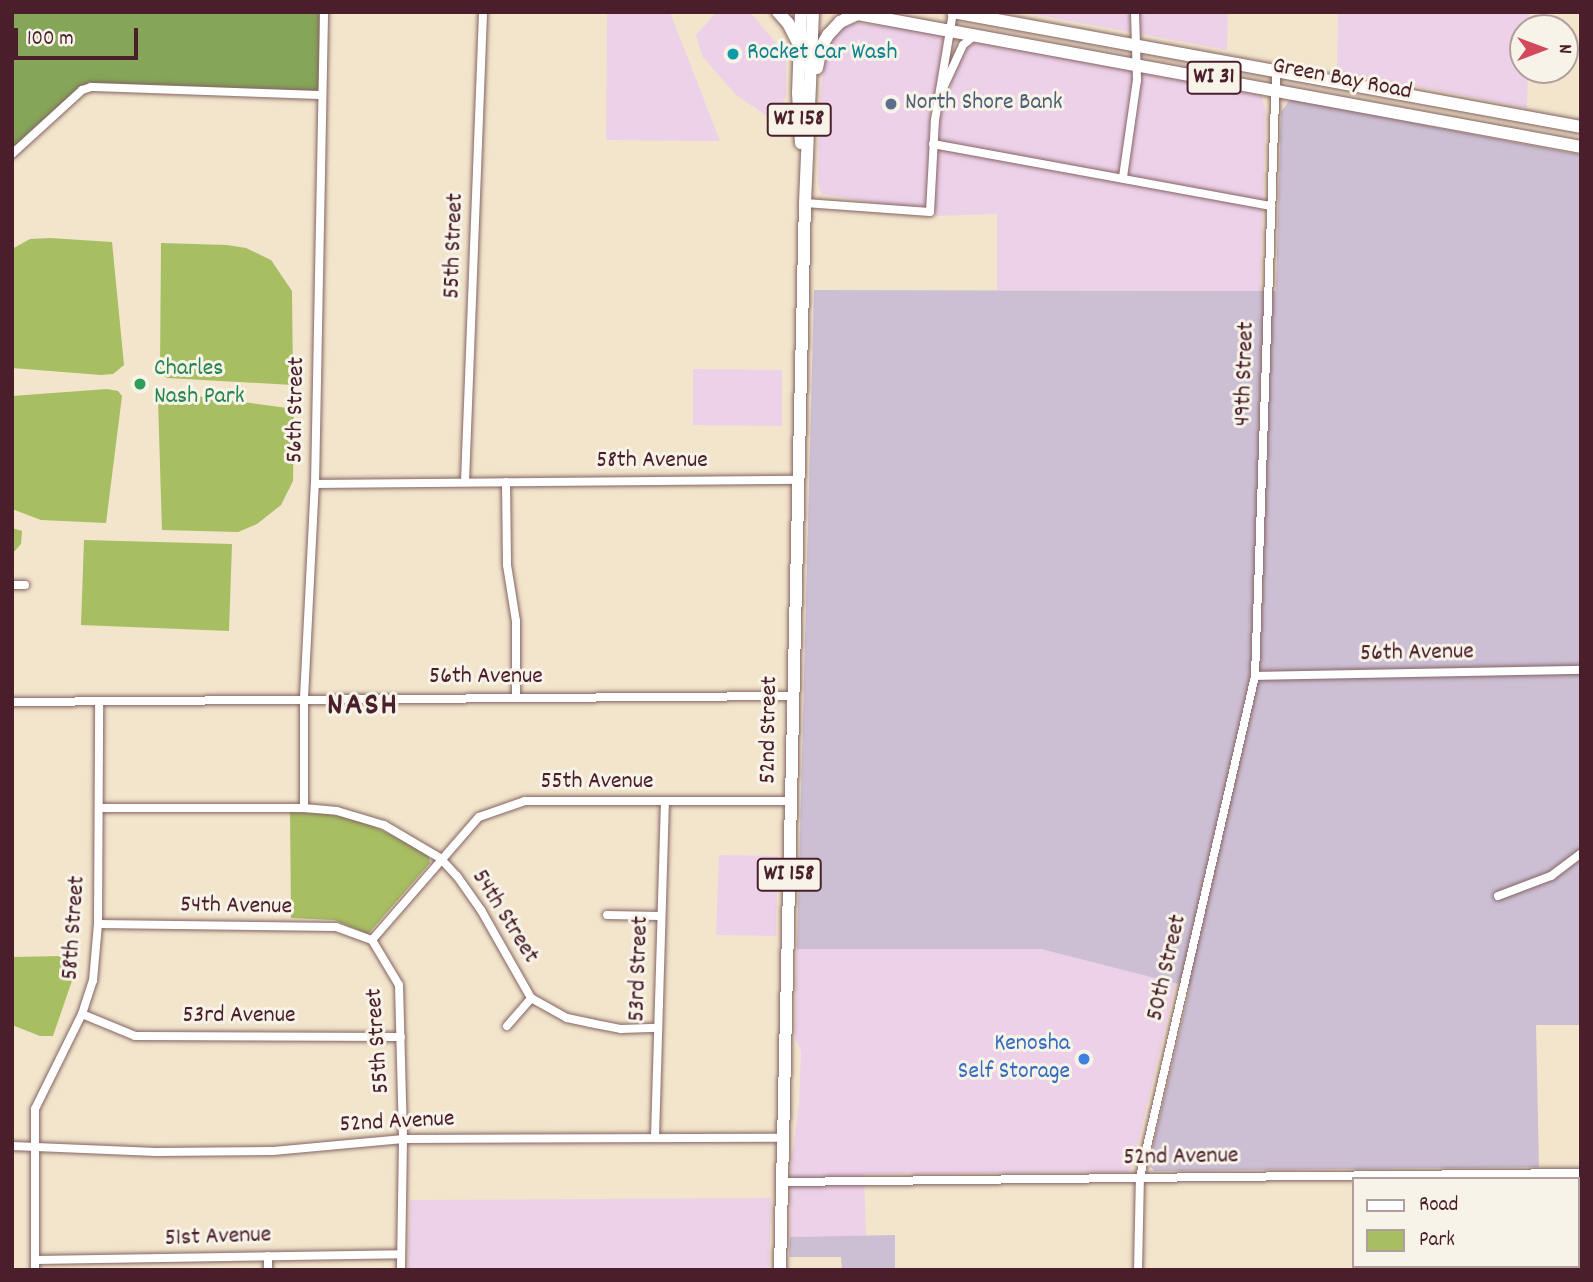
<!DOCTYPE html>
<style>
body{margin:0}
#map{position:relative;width:1593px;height:1282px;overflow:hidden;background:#f2e5cc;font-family:Dekko,sans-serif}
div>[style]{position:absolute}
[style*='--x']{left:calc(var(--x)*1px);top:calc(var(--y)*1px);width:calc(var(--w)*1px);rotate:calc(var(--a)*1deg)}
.built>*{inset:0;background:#edd1e9}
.industrial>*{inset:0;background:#ccbfd4}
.green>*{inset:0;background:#a7be63}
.forest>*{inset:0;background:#85a559}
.roads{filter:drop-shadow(0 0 2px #856463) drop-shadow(0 0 2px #856463)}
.minor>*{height:8px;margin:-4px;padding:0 4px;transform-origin:4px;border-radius:4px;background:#fff}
.primary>*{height:12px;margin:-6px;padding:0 6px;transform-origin:6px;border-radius:6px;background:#fff}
.dots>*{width:19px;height:19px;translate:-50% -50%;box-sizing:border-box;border:4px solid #f7f3e8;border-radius:50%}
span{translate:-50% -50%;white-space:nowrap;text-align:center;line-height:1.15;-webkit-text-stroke:6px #f7f3e8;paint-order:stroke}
.shield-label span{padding:2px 5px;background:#f7f3e8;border:2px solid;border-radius:5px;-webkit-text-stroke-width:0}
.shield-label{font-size:23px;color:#4a1f2b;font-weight:700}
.culture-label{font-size:24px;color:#0d838f}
.left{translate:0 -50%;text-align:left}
.street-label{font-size:24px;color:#4a1f2b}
.service-label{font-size:24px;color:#4e5e75}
.leisure-label{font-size:24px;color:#27864d}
.shop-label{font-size:24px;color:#366cbe}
.right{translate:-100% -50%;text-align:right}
.district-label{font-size:32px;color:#4a1f2b;font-weight:700;letter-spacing:2px}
.frame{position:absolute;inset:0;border:14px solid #4a1f2b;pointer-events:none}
.legend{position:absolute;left:1352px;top:1177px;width:228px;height:91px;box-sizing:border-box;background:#f7f3e8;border:2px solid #b29e9c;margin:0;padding:9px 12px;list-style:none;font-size:21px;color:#4a1f2b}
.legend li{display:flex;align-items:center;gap:14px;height:35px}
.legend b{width:35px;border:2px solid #b29e9c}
.north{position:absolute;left:1509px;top:14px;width:70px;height:70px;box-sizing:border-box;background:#f7f3e8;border:2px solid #b29e9c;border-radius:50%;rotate:90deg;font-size:19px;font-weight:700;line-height:28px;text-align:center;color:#4a1f2b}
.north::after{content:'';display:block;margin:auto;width:24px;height:32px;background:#d1495b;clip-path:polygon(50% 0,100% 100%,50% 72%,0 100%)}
.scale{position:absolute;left:14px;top:28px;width:124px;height:32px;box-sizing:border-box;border:4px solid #4a1f2b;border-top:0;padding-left:9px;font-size:21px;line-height:24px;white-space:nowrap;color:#4a1f2b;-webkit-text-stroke:5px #f7f3e8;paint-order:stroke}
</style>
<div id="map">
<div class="built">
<i style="clip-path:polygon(607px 12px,670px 12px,720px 141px,606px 140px)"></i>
<i style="clip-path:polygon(717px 12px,750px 12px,786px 55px,786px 97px,773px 120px,736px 95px,702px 56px,696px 35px)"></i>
<i style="clip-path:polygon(1021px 12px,1228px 12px,1227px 50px)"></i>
<i style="clip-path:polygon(1338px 12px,1529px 12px,1529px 28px,1523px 28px,1523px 70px,1528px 70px,1527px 108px,1337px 71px)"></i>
<i style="clip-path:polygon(847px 23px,902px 26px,939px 34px,943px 39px,945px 50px,929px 118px,940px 119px,961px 54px,970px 43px,991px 43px,1261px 94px,1266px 111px,1260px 291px,997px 290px,997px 214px,936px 216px,935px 205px,902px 207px,821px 194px,818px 183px,819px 114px,825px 47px)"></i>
<i style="clip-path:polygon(693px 369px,782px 370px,782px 426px,693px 425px)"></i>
<i style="clip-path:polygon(719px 855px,778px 856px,776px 936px,716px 935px)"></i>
<i style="clip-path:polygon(797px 949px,1041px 949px,1176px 983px,1132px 1169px,1127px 1172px,864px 1174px,866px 1236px,790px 1237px,791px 1165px,799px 1104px,801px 1051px,795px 1039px)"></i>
<i style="clip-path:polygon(771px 1198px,769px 1270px,408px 1270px,410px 1200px)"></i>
</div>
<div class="industrial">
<i style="clip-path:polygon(1295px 100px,1581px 155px,1581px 1025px,1536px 1025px,1539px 1167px,1154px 1171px,1150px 1166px,1151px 1155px,1190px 987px,1041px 949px,797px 949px,814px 290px,1276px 291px,1281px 112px,1289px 101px)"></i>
<i style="clip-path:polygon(895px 1235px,895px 1270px,842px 1270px,841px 1257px,789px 1257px,790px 1237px)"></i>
</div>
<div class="green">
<i style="clip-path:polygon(50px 238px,112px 242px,124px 365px,113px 374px,101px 375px,12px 368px,12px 249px,30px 239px)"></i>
<i style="clip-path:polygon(161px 243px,227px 245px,246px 248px,271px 260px,292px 291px,293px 385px,167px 378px,160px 373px)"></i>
<i style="clip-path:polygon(107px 389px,118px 391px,122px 396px,106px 523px,41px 520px,12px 509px,12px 396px)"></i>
<i style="clip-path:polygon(168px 392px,294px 409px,293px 481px,281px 505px,257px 524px,238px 532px,162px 530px,158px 400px)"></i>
<i style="clip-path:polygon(12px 528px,22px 531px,21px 544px,12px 554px)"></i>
<i style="clip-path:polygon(84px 540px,232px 544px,229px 631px,81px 625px)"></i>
<i style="clip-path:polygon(290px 812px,331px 814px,366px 823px,417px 847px,429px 857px,430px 863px,368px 934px,334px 920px,291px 918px)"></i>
<i style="clip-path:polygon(64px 956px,76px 969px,53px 1036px,40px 1036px,12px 1025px,12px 957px)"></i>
</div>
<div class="forest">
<i style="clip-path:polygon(12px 12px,319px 12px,322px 95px,91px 87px,12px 154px)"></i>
</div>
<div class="roads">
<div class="minor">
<i style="--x:944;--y:86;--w:45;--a:-65.1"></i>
<i style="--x:963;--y:45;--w:14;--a:-39"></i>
<i style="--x:933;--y:144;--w:344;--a:10.4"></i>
<i style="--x:12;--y:154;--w:95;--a:-42.4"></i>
<i style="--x:82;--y:90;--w:9;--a:-18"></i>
<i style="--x:91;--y:87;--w:231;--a:2"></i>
<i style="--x:1123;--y:177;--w:98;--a:-81.8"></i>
<i style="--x:1137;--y:80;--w:68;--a:-91.7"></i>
<i style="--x:805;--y:203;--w:125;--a:4.1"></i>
<i style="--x:930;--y:212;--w:92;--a:-86.9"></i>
<i style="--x:935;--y:120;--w:109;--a:-80.5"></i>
<i style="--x:465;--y:482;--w:470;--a:-87.8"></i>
<i style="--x:506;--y:482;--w:83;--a:89.3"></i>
<i style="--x:507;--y:565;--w:57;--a:80.9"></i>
<i style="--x:516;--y:621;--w:77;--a:90"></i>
<i style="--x:315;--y:484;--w:483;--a:-0.5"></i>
<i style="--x:12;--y:585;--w:13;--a:0"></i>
<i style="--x:1255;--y:676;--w:326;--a:-1.1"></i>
<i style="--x:12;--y:702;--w:780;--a:-0.44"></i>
<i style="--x:100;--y:808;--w:204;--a:0"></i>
<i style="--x:304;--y:808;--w:33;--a:5"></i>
<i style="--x:337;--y:811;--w:49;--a:16.6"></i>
<i style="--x:384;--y:825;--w:65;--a:30.5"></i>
<i style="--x:440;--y:858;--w:25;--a:47"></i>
<i style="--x:457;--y:876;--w:42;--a:54.8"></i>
<i style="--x:481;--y:910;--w:101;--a:60.4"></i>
<i style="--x:304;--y:808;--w:110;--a:-90"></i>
<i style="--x:304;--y:698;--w:214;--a:-87.1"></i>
<i style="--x:315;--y:484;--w:472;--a:-88.9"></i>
<i style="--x:1498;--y:896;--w:57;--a:-20.7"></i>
<i style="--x:1551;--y:876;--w:38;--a:-37"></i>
<i style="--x:607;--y:915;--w:54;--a:1.1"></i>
<i style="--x:98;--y:924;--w:238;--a:0.7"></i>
<i style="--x:336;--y:927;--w:38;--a:20"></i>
<i style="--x:372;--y:940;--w:163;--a:-49"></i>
<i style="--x:479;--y:817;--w:49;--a:-19.2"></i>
<i style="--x:525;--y:801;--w:265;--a:0"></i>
<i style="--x:372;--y:940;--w:52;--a:59"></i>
<i style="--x:399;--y:985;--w:154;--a:88.5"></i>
<i style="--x:403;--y:1139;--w:131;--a:90.9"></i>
<i style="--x:531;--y:998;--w:41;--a:29.1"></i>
<i style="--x:567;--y:1018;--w:24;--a:12"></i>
<i style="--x:590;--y:1023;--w:32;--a:11"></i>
<i style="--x:621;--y:1029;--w:37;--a:-2"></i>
<i style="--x:82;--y:1014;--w:57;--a:22.5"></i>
<i style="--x:135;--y:1036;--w:266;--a:0.2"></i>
<i style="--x:507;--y:1026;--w:37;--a:-49"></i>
<i style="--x:655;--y:1137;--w:335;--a:-88.3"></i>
<i style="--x:12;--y:1146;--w:144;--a:2.4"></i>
<i style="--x:156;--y:1152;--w:117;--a:-0.5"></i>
<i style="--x:273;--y:1151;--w:131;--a:-5.3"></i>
<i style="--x:403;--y:1139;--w:380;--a:-0.2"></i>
<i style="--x:782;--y:1182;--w:799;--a:-0.65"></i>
<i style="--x:35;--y:1260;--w:366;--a:-0.9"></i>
<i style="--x:35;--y:1270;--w:161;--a:-90"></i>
<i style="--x:35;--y:1109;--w:106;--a:-63.7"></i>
<i style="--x:82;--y:1014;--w:35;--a:-72"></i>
<i style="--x:93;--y:981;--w:57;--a:-85"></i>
<i style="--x:98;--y:924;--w:222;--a:-89.7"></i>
<i style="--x:268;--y:1270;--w:14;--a:-90"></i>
<i style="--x:1138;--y:1270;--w:93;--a:-88.8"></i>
<i style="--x:1140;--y:1177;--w:514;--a:-77.07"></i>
<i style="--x:1255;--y:676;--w:604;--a:-88.01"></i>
</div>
<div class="primary">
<i style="--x:778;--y:12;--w:15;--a:48"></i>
<i style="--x:788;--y:23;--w:20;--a:63"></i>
<i style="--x:801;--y:12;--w:81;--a:92.1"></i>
<i style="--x:798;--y:93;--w:50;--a:86.6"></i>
<i style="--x:847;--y:12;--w:746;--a:10.42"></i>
<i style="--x:953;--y:12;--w:638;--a:10.38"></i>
<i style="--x:817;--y:68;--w:21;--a:-79"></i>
<i style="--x:821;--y:47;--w:14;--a:-60"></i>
<i style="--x:828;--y:35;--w:18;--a:-47"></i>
<i style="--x:840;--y:22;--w:19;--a:-25"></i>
<i style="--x:780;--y:1270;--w:1067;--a:-88.66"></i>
<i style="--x:805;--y:203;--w:191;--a:-87.6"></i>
</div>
</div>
<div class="dots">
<i style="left:733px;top:54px;background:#0f9aa8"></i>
<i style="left:891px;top:104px;background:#5c6f8a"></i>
<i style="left:140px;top:384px;background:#2e9e5b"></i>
<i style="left:1084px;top:1059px;background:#3f7fe0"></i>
</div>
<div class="shield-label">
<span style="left:1214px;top:78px">WI 31</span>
<span style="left:799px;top:120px">WI 158</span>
<span style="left:789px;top:875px">WI 158</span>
</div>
<div class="culture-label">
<span class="left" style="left:747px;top:54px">Rocket Car Wash</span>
</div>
<div class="street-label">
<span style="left:1342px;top:80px;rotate:11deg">Green Bay Road</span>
<span style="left:455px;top:246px;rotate:-88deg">55th Street</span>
<span style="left:1246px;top:374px;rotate:-88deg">49th Street</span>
<span style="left:297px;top:410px;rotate:-89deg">56th Street</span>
<span style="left:652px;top:462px">58th Avenue</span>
<span style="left:1417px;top:654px;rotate:-1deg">56th Avenue</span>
<span style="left:486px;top:678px">56th Avenue</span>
<span style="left:770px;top:730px;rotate:-89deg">52nd Street</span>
<span style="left:597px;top:783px">55th Avenue</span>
<span style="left:236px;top:907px;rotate:1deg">54th Avenue</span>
<span style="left:504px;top:917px;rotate:58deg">54th Street</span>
<span style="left:75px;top:928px;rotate:-86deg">58th Street</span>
<span style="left:1168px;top:968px;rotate:-77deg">50th Street</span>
<span style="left:640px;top:969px;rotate:-88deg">53rd Street</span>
<span style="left:239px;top:1017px">53rd Avenue</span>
<span style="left:379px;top:1041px;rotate:-94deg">55th Street</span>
<span style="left:397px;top:1123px;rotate:-3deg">52nd Avenue</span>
<span style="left:1181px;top:1158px;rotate:-1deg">52nd Avenue</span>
<span style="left:218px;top:1238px;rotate:-2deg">51st Avenue</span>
</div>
<div class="service-label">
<span class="left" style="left:905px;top:104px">North Shore Bank</span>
</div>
<div class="leisure-label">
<span class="left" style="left:154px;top:384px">Charles<br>Nash Park</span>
</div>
<div class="shop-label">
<span class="right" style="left:1070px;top:1059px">Kenosha<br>Self Storage</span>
</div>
<div class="district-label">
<span style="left:363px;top:707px">NASH</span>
</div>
<div class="frame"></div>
<ul class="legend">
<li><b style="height:9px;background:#fff"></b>Road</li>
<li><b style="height:19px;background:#a7be63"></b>Park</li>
</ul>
<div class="north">N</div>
<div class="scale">100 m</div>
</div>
